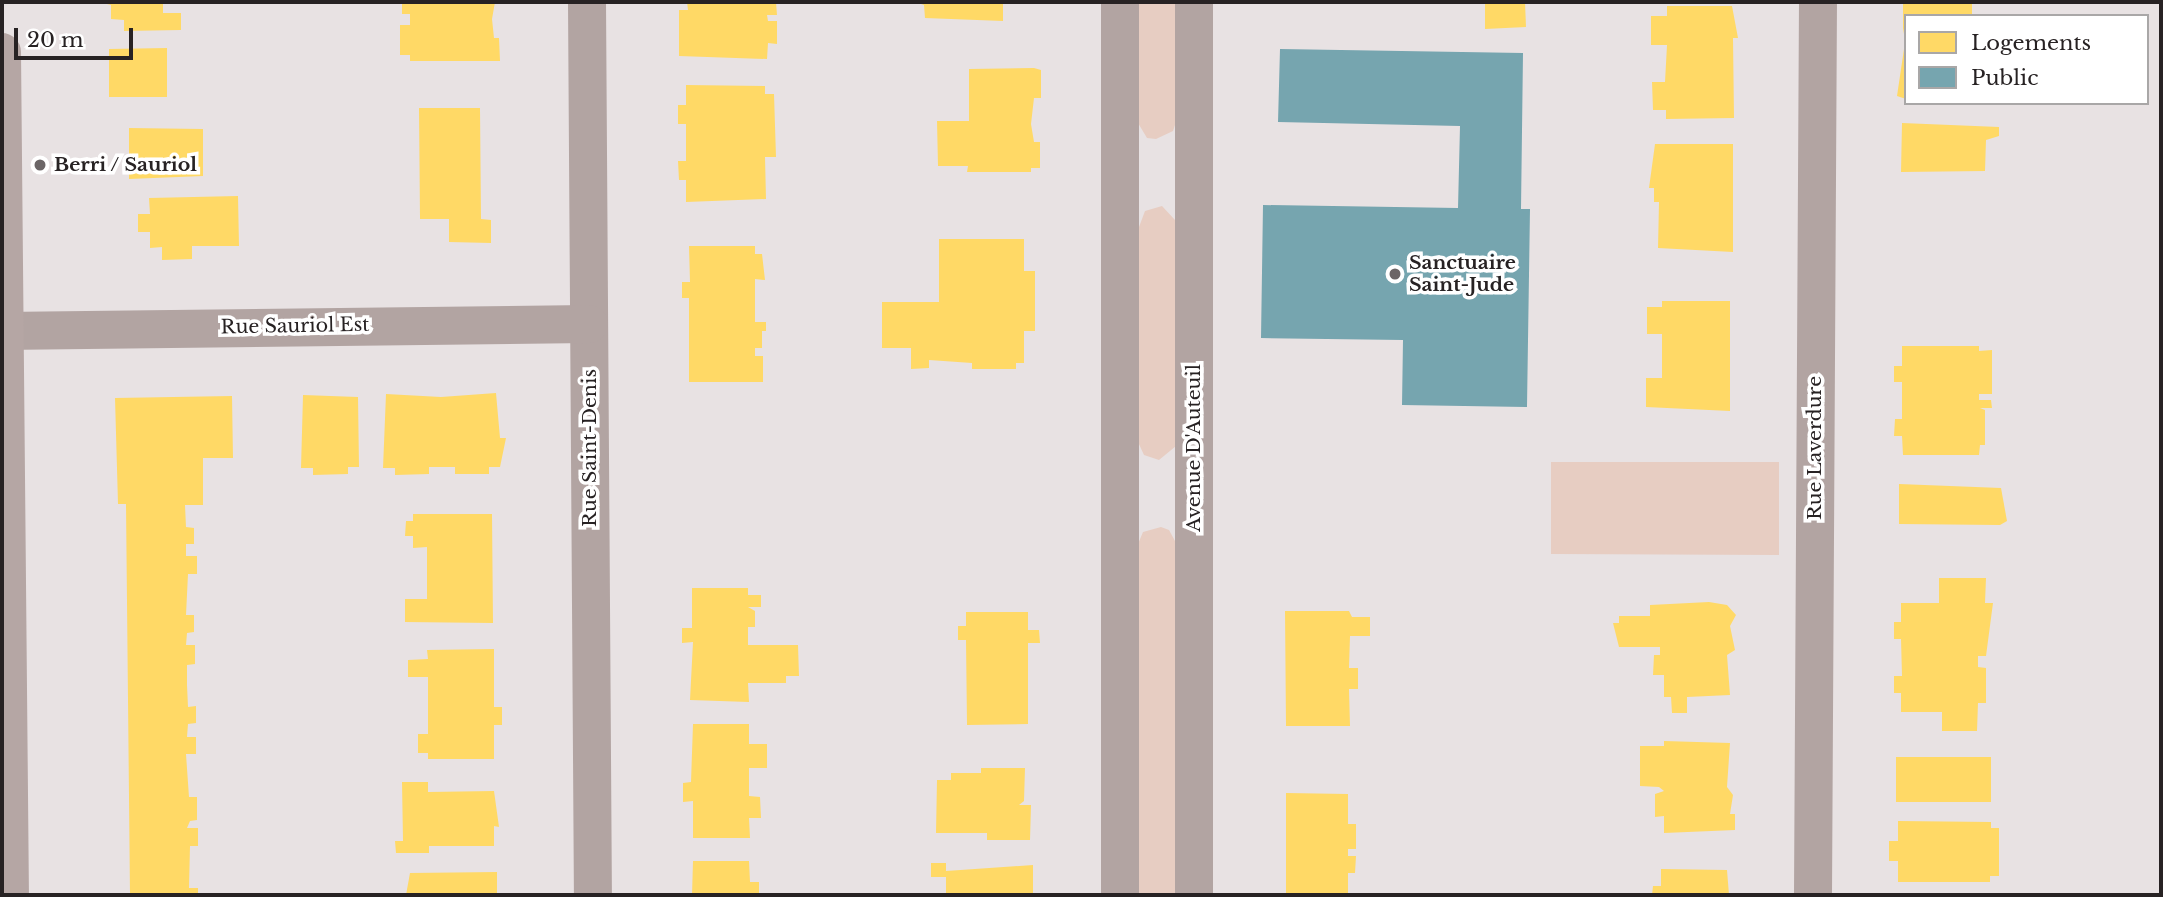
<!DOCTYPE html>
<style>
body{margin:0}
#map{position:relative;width:2163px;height:897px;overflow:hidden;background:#e8e2e3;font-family:"Libre Baskerville",serif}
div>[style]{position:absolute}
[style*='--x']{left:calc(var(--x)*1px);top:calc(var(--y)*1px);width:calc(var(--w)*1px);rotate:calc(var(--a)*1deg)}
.green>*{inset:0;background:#e7cdc2}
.homes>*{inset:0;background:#ffd966}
.public>*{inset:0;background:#76a5af}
.minor>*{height:38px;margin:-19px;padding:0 19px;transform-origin:19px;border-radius:19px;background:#b2a4a2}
.major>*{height:38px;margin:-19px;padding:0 19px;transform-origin:19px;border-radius:19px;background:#b5a6a4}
.dots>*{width:19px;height:19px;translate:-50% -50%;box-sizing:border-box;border:4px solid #fff;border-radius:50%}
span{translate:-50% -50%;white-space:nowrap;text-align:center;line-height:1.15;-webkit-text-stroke:7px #fff;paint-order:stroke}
.poi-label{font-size:19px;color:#272223;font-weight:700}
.left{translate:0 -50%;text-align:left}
.street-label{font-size:19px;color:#272223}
.frame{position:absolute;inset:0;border:4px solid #272223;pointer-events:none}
.legend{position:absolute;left:1904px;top:14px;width:245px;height:91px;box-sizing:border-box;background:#fff;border:2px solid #a9a7a7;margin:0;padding:9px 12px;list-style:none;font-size:21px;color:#272223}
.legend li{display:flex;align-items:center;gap:14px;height:35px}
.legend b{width:35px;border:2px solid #a9a7a7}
.scale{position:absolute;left:14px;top:28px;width:119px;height:32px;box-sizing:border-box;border:4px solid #272223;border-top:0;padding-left:9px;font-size:21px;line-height:24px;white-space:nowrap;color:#272223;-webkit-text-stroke:5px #fff;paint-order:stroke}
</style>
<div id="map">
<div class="green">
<i style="clip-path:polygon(1137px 2px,1176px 2px,1176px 122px,1173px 131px,1156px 139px,1147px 138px,1138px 123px)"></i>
<i style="clip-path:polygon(1162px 206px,1175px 220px,1176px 446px,1159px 460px,1144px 455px,1138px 442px,1139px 227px,1145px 211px)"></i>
<i style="clip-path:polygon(1551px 462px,1779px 462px,1779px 555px,1551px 554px)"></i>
<i style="clip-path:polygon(1161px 527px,1169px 530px,1175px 541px,1177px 895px,1138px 895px,1138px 544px,1143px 532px)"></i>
</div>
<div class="homes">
<i style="clip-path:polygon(99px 2px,163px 2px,163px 13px,181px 13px,181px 30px,124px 31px,124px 20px,111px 19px,111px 5px)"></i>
<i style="clip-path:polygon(402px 2px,495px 2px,492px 19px,494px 38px,499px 38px,500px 61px,410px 61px,410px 55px,400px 55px,400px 25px,410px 25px,410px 14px,402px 14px)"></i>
<i style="clip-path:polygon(687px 2px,776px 2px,777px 15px,767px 15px,768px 21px,777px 21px,777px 44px,768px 43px,767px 59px,679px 56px,679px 10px,688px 10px)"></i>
<i style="clip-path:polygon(915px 2px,1003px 2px,1003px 21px,925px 18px,924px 5px)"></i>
<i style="clip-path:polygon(1485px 2px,1525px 2px,1526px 27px,1485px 29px)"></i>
<i style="clip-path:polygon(1903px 2px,1972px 2px,1972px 16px,1906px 16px,1903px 34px)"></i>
<i style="clip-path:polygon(1667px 6px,1732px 6px,1738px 38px,1733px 38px,1734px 118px,1666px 119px,1666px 110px,1653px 110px,1652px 82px,1665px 82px,1667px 45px,1651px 45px,1651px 16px,1667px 16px)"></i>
<i style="clip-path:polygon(167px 48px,167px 97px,109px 97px,109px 49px)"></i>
<i style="clip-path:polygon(1904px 49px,1906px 49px,1906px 99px,1897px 96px)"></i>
<i style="clip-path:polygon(1034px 68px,1041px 70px,1041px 98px,1034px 98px,1031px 124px,1034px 142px,1040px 142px,1040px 168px,1031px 168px,1031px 172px,967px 172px,968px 166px,938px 166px,937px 121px,969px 121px,969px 69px)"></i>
<i style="clip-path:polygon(686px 85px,765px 86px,765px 94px,774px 94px,776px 157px,765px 157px,766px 199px,686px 202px,686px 180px,679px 180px,678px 161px,686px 161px,686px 124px,678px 124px,678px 105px,686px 105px)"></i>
<i style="clip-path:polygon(419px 108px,480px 108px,481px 219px,491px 220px,491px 243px,449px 242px,449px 219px,420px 219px)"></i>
<i style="clip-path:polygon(1902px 123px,1999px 127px,1999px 136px,1986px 140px,1985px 171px,1901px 172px)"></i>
<i style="clip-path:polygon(129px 128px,203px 129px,203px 176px,129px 179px)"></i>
<i style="clip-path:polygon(1655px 144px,1733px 144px,1733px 252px,1658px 248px,1659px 202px,1654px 202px,1654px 188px,1649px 188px)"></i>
<i style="clip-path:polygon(238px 196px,239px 246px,192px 246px,192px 259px,162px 260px,162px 247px,150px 248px,150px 232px,138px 232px,138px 214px,150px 214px,149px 198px)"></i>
<i style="clip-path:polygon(939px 239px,1024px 239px,1024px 271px,1035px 271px,1035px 331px,1024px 331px,1024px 363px,1016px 363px,1016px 369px,972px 369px,972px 363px,929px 360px,929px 368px,911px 369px,911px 348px,882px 348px,882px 302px,939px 302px)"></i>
<i style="clip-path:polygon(689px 246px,755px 246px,755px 254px,762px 254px,765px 280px,755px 279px,755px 322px,766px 322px,766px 331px,762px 331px,762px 348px,755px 348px,755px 356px,763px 356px,763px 382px,689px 382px,689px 298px,682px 298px,682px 282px,690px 282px)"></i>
<i style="clip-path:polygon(1662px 301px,1730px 301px,1730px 411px,1646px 407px,1646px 378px,1662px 378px,1662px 334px,1647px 334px,1647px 307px,1662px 307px)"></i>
<i style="clip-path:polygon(1902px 346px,1979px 346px,1979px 351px,1992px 350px,1992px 394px,1979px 394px,1979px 400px,1991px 400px,1992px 408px,1980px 408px,1985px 410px,1985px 445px,1980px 445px,1979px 455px,1903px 455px,1902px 436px,1894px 436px,1895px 419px,1902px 419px,1902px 382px,1894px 382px,1894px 366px,1902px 366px)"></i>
<i style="clip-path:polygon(496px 393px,500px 438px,506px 438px,500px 467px,489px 467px,489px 474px,455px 474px,455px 467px,429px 467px,429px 474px,395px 475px,395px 468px,383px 468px,386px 394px,441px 397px)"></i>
<i style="clip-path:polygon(303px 395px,358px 397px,359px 467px,348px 467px,348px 474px,313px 475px,313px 468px,301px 468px)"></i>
<i style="clip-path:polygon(232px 396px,233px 458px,203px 458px,203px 505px,185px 505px,186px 527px,194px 528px,194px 544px,186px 544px,186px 556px,197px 556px,197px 574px,188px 574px,186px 615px,194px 615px,194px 632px,187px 633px,186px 645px,195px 645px,195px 664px,187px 665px,187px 685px,188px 707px,196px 706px,196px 723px,188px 724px,187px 737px,196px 737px,196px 754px,186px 754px,189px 797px,197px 797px,197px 820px,190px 821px,187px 828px,198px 828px,198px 846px,190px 846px,189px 888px,198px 888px,198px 895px,130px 895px,126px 504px,118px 504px,115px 398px)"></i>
<i style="clip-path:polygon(1899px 484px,2001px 488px,2007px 521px,2000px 525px,1899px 524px)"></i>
<i style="clip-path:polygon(413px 514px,492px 514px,493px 623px,405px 622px,405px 599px,427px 599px,427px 547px,413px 548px,413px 536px,405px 536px,406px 521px,413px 521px)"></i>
<i style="clip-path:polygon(1939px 578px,1986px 578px,1985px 603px,1993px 603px,1986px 656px,1978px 656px,1978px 667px,1986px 668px,1986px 703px,1978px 703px,1977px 731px,1942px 731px,1942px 712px,1901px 712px,1901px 693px,1894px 693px,1894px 676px,1902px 676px,1901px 639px,1894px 639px,1894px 622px,1901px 622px,1901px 603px,1939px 603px)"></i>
<i style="clip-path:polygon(692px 588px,748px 588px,748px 595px,761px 595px,761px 607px,748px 607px,755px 611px,755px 627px,748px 627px,748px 645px,798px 645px,799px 676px,786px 676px,786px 683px,748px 683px,749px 702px,690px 700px,693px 642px,682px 643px,682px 628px,692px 628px)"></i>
<i style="clip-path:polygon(1709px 602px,1727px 605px,1736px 615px,1730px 626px,1735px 650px,1727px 655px,1730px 695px,1687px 697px,1687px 713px,1672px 713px,1671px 697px,1664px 697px,1664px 675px,1653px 675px,1654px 655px,1660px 655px,1660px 647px,1619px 647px,1613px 623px,1619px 623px,1619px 616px,1650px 616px,1650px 605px)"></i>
<i style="clip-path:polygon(1285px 611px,1349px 611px,1352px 617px,1370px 617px,1370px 636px,1350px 636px,1349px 668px,1358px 668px,1358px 689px,1349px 689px,1350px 726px,1286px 726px)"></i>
<i style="clip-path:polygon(966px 612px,1028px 612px,1028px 630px,1039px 630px,1040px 643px,1028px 643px,1028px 724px,967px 725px,966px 640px,958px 640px,958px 626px,966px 626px)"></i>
<i style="clip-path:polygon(494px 649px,494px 707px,502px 707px,502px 725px,494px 725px,494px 759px,428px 759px,428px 753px,418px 753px,418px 734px,428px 734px,428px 677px,408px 677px,408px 660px,428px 659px,427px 650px)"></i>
<i style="clip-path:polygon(693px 724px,749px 724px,749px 744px,767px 744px,767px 768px,749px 768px,749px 796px,760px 797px,761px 818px,749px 818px,750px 838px,693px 838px,693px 801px,683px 802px,683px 783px,691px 782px)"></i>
<i style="clip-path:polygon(1664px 741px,1730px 743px,1727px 787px,1733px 795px,1730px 814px,1735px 814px,1735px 830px,1664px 833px,1664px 816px,1655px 817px,1655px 794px,1664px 791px,1659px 787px,1640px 786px,1640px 746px,1664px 746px)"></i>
<i style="clip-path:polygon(1896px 757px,1991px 757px,1991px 802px,1896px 802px)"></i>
<i style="clip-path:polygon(981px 768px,1025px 768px,1024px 801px,1019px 805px,1031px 805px,1030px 840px,987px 840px,987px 833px,936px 833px,937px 780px,951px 780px,951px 773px,981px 773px)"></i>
<i style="clip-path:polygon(402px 782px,428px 782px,428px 792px,494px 791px,499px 827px,494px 826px,494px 846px,429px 846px,429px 853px,396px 853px,395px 841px,403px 841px)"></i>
<i style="clip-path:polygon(1286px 793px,1348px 794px,1348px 824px,1356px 824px,1356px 849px,1348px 849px,1348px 856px,1356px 856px,1355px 873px,1348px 873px,1348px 895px,1286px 895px)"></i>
<i style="clip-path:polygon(1898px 821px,1991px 822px,1991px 828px,1999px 828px,1999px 876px,1990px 876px,1990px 882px,1898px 882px,1898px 861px,1889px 861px,1889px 841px,1898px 841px)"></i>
<i style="clip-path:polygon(693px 861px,749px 861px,750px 882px,759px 882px,759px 895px,692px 895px)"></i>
<i style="clip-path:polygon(931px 863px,946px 863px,946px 871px,1033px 865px,1033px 895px,946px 895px,946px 877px,931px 877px)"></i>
<i style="clip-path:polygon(1661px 869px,1727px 870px,1729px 895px,1652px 895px,1653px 886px,1661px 886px)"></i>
<i style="clip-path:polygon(497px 872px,497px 895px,406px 895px,410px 873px)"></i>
</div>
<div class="public">
<i style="clip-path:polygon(1280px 49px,1523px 53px,1521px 209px,1530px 209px,1527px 407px,1402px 405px,1403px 340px,1261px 338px,1263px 205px,1458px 208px,1460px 126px,1278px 122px)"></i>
</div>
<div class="minor">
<i style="--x:587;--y:2;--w:893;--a:89.62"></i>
<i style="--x:1194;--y:2;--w:893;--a:90"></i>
<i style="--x:2;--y:331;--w:587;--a:-0.68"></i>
<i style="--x:1120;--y:895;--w:893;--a:-90"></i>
<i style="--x:1813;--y:895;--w:893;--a:-89.68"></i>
</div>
<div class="major">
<i style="--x:2;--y:52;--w:843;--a:89.46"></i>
</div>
<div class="dots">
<i style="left:40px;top:165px;background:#6b6566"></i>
<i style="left:1395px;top:274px;background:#6b6566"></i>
</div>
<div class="poi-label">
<span class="left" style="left:54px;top:165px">Berri / Sauriol</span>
<span class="left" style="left:1409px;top:274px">Sanctuaire<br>Saint-Jude</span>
</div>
<div class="street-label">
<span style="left:295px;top:326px;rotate:-1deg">Rue Sauriol Est</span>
<span style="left:590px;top:448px;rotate:-90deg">Rue Saint-Denis</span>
<span style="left:1194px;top:448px;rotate:-90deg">Avenue D'Auteuil</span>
<span style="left:1815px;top:448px;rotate:-90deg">Rue Laverdure</span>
</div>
<div class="frame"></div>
<ul class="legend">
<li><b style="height:19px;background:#ffd966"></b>Logements</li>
<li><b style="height:19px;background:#76a5af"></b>Public</li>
</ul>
<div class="scale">20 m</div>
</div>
